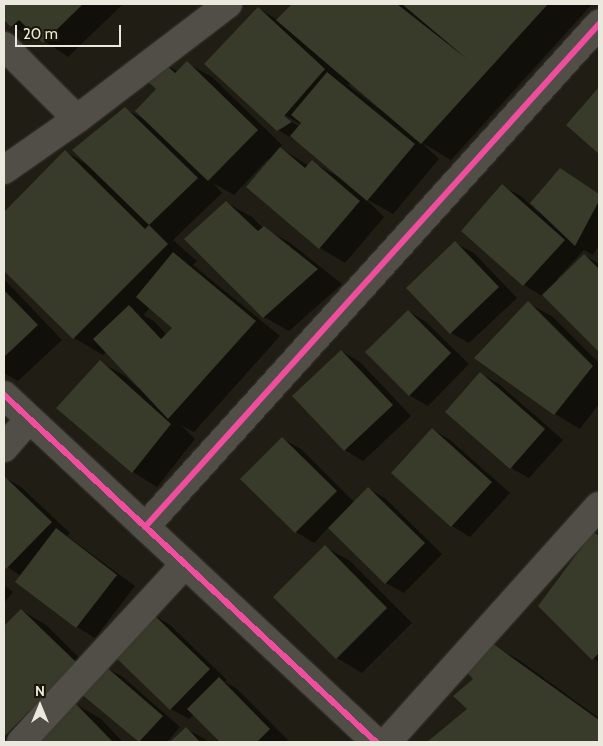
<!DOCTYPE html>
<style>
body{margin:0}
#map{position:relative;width:603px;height:746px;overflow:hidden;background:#1f1d14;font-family:Cabin,sans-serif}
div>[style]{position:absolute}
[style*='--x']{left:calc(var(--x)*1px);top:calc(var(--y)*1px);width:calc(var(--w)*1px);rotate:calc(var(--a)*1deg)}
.shadow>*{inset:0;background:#0007}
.building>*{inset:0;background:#383a2a}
.roads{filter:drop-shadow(0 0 1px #3a3832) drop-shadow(0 0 1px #3a3832)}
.minor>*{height:28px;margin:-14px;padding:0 14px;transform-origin:14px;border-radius:14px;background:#504e47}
.cycleway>*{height:6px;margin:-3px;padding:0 3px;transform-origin:3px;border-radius:3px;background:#ef4d9e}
span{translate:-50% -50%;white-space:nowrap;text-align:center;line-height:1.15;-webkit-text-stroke:4px #1b1707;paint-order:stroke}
.frame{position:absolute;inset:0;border:5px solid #ebe9de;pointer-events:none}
.north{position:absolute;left:15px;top:681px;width:50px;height:50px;-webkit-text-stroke:4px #1b1707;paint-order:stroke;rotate:0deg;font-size:14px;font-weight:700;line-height:20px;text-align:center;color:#ebe9de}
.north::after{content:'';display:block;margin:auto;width:18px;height:22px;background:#ebe9de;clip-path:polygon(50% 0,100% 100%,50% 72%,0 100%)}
.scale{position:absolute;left:15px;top:25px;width:106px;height:22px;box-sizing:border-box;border:2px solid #ebe9de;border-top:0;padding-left:6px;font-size:15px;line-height:18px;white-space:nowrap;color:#ebe9de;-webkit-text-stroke:4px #1b1707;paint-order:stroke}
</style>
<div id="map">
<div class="shadow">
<i style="clip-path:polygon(4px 4px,123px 4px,68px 57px,40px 38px,37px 41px,12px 26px,4px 18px)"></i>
<i style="clip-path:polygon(evenodd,294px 4px,592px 4px,451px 160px,421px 142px,439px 159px,393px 214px,365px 198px,384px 217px,345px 263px,320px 248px,247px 187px,270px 161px,268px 159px,234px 195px,213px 183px,222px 193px,173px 240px,197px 261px,193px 265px,280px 336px,194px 432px,181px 425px,195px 439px,157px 487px,133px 472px,100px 362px,125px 376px,137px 387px,138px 386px,106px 352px,103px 355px,74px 338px,4px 269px,4px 214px,66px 152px,88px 165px,125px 109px,144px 119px,157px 89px,164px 63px,178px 72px,187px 63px,212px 77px,282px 145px,280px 148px,309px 166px,312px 162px,339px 177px,300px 143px,278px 130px,258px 8px,278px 20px,294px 4px,351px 83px,380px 108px,379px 109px,348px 85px,351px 83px,294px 4px,280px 112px,300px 124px,300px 127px,278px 114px,280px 112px,294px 4px,150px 308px,174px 328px,167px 335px,154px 321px,143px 315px,150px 308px)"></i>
<i style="clip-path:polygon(599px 89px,599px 152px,568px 125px)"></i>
<i style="clip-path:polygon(560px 170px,599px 194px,599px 245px,593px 255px,584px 250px,557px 279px,559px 280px,584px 255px,599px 264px,599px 350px,543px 294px,542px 296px,524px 285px,462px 231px,502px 186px,521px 196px,539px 213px)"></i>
<i style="clip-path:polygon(227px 203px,252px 217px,263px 228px,289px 242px,342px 284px,289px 331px,264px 317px)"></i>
<i style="clip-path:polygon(455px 243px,474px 253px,517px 298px,469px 343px,451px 333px)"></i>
<i style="clip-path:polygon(4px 279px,62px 340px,18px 381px,4px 373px)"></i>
<i style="clip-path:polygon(528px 303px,553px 317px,599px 363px,599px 404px,580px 429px,555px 414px,475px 358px)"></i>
<i style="clip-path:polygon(408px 311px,426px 322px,469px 364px,428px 406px,409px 395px)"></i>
<i style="clip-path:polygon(341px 351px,360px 362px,411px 416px,363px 461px,345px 450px,294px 396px)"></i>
<i style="clip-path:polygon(481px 374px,499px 384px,563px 440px,529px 478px,511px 468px)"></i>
<i style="clip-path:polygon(432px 429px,450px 440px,510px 493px,470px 537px,452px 526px,393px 473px)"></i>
<i style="clip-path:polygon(283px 439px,301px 449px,354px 502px,368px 488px,386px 499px,442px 554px,404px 593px,386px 583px,329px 527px,314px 543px,296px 532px)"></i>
<i style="clip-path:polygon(4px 477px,21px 487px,70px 533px,67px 536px,135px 586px,95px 638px,77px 627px,17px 582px,21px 576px,4px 565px)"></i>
<i style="clip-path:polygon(594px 534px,599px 537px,599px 663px,540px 606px)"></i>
<i style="clip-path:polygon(325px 547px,350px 561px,412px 623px,362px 673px,337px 658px)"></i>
<i style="clip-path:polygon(4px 585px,13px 592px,4px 603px)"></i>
<i style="clip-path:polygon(21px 610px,46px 625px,97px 675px,104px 667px,123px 677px,180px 727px,167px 742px,140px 742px,85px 695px,75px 704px,101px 719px,123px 742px,4px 742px,4px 628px)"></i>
<i style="clip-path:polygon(152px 614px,170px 625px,227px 680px,225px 682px,237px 689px,288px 740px,286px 742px,222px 742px,194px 714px,189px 719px,171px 709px)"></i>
<i style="clip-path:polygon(489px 643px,519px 660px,599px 718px,599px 742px,429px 742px,468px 709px,474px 679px)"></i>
<i style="clip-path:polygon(186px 729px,205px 739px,207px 742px,171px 742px)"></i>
</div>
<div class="building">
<i style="clip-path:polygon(4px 4px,83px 4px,43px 43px,19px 20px,11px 27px,4px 20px)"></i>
<i style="clip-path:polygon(292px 4px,397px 4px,467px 59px,402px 4px,548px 4px,421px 144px,276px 20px)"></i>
<i style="clip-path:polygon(258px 7px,325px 69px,284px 116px,292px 122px,277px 131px,204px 64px)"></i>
<i style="clip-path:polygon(187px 61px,258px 130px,208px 181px,135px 111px,156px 89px,146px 80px,163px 62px,175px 73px)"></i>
<i style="clip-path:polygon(327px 72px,415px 144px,367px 201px,290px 136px,301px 123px,291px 115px)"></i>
<i style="clip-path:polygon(599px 87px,599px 154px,566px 125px)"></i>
<i style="clip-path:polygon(125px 107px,198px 178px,149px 225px,168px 244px,73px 339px,4px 271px,4px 212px,65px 150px,145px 229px,149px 225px,72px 150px)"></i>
<i style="clip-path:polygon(280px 147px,305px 168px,312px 160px,360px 201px,319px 249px,246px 187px)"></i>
<i style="clip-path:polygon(560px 168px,599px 194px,599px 201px,575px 246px,530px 203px)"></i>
<i style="clip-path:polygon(502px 184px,565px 240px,523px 286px,461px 231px)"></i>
<i style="clip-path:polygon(226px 201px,258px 231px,264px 226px,318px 269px,263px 318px,184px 239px)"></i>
<i style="clip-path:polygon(455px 241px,499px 287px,450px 334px,406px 288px)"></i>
<i style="clip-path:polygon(173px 252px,256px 321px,168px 419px,93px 339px,129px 305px,161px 339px,172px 328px,136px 297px)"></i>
<i style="clip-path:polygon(584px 254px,599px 269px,599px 352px,542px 295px)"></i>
<i style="clip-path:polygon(4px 290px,38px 325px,4px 357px)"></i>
<i style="clip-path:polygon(528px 301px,593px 366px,554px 415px,474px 358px)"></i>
<i style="clip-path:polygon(408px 310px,451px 353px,409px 396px,365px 352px)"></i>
<i style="clip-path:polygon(341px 350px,393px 405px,344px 451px,292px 396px)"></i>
<i style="clip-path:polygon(100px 360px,171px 424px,132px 473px,56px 408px)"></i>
<i style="clip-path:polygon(480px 372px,545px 429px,510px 469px,445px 412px)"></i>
<i style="clip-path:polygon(432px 428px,492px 482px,451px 527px,391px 473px)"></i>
<i style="clip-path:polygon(282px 437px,337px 491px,295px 533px,240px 479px)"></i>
<i style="clip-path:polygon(4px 476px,52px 522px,6px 569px,4px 567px)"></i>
<i style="clip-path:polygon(368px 487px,425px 543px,385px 584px,328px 528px)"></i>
<i style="clip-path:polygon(56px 528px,117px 575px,76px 628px,15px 582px)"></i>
<i style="clip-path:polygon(593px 532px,599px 536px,599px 653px,592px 660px,538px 606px)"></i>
<i style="clip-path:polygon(325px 545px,387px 608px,336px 659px,273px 597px)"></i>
<i style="clip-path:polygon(21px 609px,77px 663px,4px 737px,4px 626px)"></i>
<i style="clip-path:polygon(152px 613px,210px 669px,170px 710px,111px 653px)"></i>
<i style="clip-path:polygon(489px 641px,599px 720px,599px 742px,427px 742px,467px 709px,453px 696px,473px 679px,462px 667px)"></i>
<i style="clip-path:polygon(104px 665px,163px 716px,139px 742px,80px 693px)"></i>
<i style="clip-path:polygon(219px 677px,270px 729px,257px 742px,220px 742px,187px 709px)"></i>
<i style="clip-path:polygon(75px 703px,113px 742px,34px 742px)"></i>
<i style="clip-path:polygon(186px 727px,200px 742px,170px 742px)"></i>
</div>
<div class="roads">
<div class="minor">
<i style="--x:4;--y:46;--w:103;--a:45"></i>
<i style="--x:4;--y:170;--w:89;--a:-34.9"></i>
<i style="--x:77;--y:119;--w:190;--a:-37.3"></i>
<i style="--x:4;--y:395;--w:509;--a:43.01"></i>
<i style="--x:4;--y:448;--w:38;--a:-49"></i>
<i style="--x:145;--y:527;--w:678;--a:-47.93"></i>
<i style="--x:21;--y:742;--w:242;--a:-47.3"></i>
<i style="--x:387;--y:742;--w:317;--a:-48.1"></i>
</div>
</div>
<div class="cycleway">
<i style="--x:4;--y:395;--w:509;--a:43.01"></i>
<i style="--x:145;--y:527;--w:678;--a:-47.93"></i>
</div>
<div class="frame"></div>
<div class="north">N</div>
<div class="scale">20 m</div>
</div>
